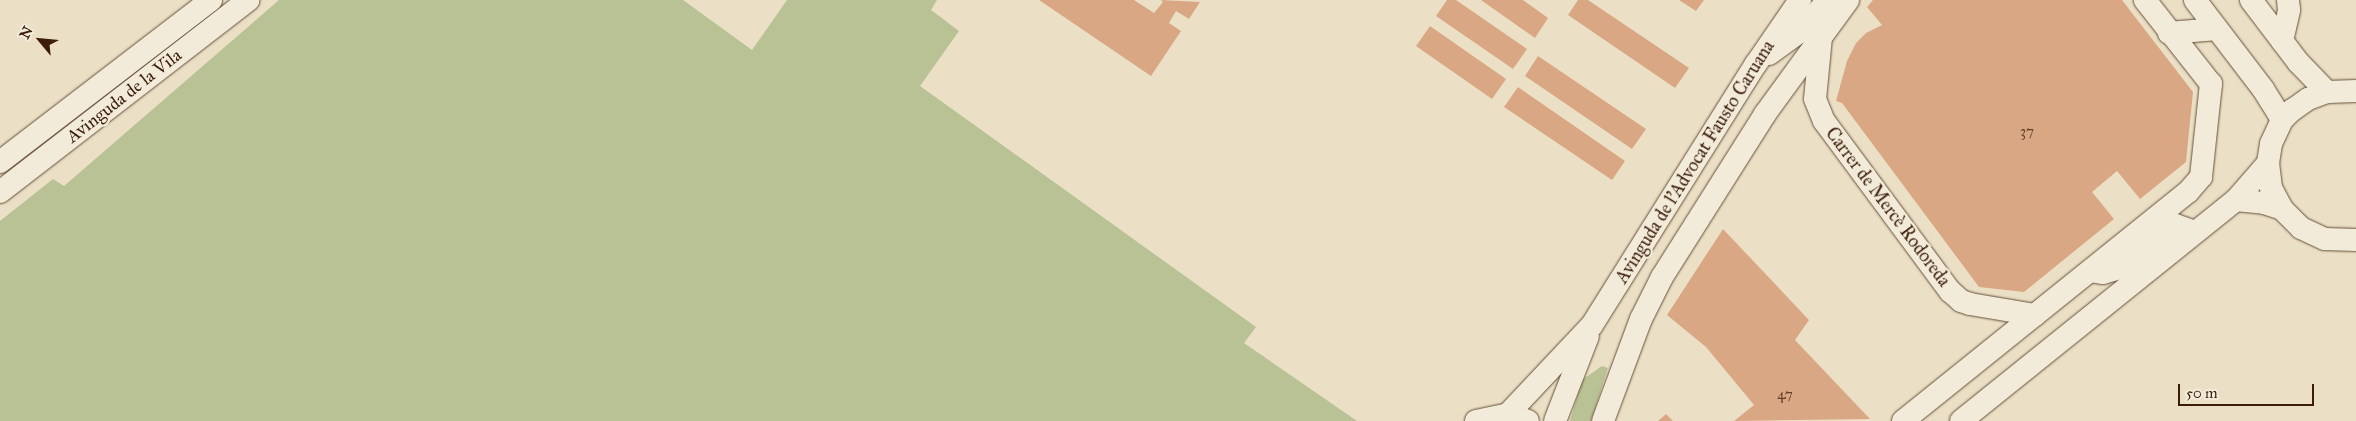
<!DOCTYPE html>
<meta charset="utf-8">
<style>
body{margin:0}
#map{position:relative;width:2356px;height:421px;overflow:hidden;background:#ebe0c5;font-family:"IM FELL Great Primer",serif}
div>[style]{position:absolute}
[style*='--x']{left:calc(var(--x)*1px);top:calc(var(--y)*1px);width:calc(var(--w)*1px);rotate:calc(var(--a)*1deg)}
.green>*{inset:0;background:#b8c294}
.building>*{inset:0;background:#daa784}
.roads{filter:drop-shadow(0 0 1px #674e39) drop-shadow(0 0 1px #674e39)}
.minor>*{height:22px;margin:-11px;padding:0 11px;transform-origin:11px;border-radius:11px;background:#f2ebd9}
span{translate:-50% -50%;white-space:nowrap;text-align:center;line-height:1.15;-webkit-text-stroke:4.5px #f2ebd9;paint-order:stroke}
.number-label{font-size:15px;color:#634028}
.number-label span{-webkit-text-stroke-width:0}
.street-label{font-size:18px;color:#3b1d0a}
.north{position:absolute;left:15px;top:15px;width:50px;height:50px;-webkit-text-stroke:4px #f2ebd9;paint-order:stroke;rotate:298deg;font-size:14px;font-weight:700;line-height:20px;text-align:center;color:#3b1d0a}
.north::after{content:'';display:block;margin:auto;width:18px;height:22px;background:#3b1d0a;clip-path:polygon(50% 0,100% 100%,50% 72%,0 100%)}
.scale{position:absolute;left:2178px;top:384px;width:136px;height:22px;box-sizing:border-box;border:2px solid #3b1d0a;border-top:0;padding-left:6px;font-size:15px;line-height:18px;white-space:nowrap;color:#3b1d0a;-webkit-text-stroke:4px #f2ebd9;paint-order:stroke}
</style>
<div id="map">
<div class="green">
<i style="clip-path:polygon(279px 0,683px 0,752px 50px,787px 0,937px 0,931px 10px,959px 31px,920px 86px,1256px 327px,1244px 343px,1357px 421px,0 421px,0 221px,53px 179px,64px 186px)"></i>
<i style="clip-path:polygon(1602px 366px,1608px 368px,1591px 421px,1570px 421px,1582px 380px)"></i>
</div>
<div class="building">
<i style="clip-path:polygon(1039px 0,1134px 0,1154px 13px,1163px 2px,1161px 0,1200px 2px,1189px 19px,1176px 11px,1169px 23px,1181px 31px,1151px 76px)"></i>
<i style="clip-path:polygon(1447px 0,1456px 0,1527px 49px,1513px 69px,1436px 16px)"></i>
<i style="clip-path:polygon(1481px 0,1523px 0,1548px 18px,1535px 38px)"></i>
<i style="clip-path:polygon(1578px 0,1588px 0,1689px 68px,1675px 88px,1568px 15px)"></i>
<i style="clip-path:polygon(1679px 0,1704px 0,1696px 11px)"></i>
<i style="clip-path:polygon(1873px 0,2122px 0,2193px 92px,2186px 162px,2140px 199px,2117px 171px,2092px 192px,2114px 219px,2024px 292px,1979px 287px,1842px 103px,1836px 101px,1847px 61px,1856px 43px,1866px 33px,1882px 25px,1867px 7px)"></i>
<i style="clip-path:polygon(1430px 26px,1506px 79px,1492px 99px,1416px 46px)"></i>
<i style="clip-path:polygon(1538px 56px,1646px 129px,1632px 149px,1525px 76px)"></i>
<i style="clip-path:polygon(1518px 87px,1625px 161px,1612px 180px,1504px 107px)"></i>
<i style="clip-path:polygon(1723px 229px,1809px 320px,1795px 340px,1870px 419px,1734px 421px,1754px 405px,1706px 347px,1667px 315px)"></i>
<i style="clip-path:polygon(1666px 414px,1673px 421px,1658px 421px)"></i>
</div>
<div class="roads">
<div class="minor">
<i style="--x:2195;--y:0;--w:112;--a:52.6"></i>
<i style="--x:2263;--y:89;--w:36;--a:58"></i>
<i style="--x:2251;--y:0;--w:78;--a:52.8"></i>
<i style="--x:2298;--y:62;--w:42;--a:46"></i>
<i style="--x:2169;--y:33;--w:48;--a:-4.8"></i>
<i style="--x:1821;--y:37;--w:62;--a:95.5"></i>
<i style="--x:1815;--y:99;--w:24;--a:68"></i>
<i style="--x:1824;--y:121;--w:212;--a:53.5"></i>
<i style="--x:1950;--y:291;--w:15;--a:42"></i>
<i style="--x:1961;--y:301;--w:9;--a:18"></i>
<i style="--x:1970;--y:304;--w:66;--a:9.6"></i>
<i style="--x:2282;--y:41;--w:32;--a:-77"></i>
<i style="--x:2289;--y:10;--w:10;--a:-96"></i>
<i style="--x:1769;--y:54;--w:39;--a:-36"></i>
<i style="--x:1801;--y:31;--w:41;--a:-48.9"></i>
<i style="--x:2356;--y:91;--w:29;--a:178"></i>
<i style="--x:2327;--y:92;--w:20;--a:160"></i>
<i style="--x:2308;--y:99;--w:19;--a:145"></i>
<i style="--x:2292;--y:110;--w:14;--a:135"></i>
<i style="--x:2282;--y:120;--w:26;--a:115"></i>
<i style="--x:2271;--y:144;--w:19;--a:99"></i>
<i style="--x:2268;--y:163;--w:25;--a:83"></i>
<i style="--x:2271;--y:188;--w:24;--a:62"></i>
<i style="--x:2282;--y:209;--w:27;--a:45"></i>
<i style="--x:2301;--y:228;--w:26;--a:25"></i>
<i style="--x:2325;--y:239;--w:31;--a:2"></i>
<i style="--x:0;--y:162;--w:266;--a:-37.5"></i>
<i style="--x:0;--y:192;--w:314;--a:-37.7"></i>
<i style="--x:2236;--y:200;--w:28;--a:6"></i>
<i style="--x:2264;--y:203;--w:19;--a:18"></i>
<i style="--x:2090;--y:271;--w:13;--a:9"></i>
<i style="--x:2103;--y:273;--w:18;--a:-16"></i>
<i style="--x:2120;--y:268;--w:70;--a:-38"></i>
<i style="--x:2175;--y:225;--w:21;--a:19"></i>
<i style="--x:1508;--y:414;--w:122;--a:-46.7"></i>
<i style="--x:1592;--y:325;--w:308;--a:-57.9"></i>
<i style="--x:1756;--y:64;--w:78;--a:-55.5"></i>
<i style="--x:1476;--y:421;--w:33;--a:-12"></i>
<i style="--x:1508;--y:414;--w:21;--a:19"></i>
<i style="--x:1555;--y:421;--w:91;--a:-68.8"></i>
<i style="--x:1603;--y:421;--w:109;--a:-69.6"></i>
<i style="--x:1641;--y:319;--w:47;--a:-63.4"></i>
<i style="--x:1662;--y:277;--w:193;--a:-57.7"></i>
<i style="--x:1765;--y:114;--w:141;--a:-53.9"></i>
<i style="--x:1903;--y:421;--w:366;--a:-38.8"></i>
<i style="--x:2188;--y:192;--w:20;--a:-49"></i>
<i style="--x:2201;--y:177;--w:94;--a:-83.9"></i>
<i style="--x:2211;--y:84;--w:107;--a:-128.2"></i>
<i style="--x:1961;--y:421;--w:353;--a:-38.8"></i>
<i style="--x:2236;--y:200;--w:49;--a:-49.1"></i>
</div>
</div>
<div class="number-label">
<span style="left:2027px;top:132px">37</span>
<span style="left:1785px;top:395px">47</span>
</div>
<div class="street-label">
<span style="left:124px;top:96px;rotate:-38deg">Avinguda de la Vila</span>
<span style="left:1695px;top:162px;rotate:-58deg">Avinguda de l'Advocat Fausto Caruana</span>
<span style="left:1888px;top:207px;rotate:53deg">Carrer de Mercè Rodoreda</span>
</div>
<div class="north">N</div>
<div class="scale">50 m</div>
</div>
